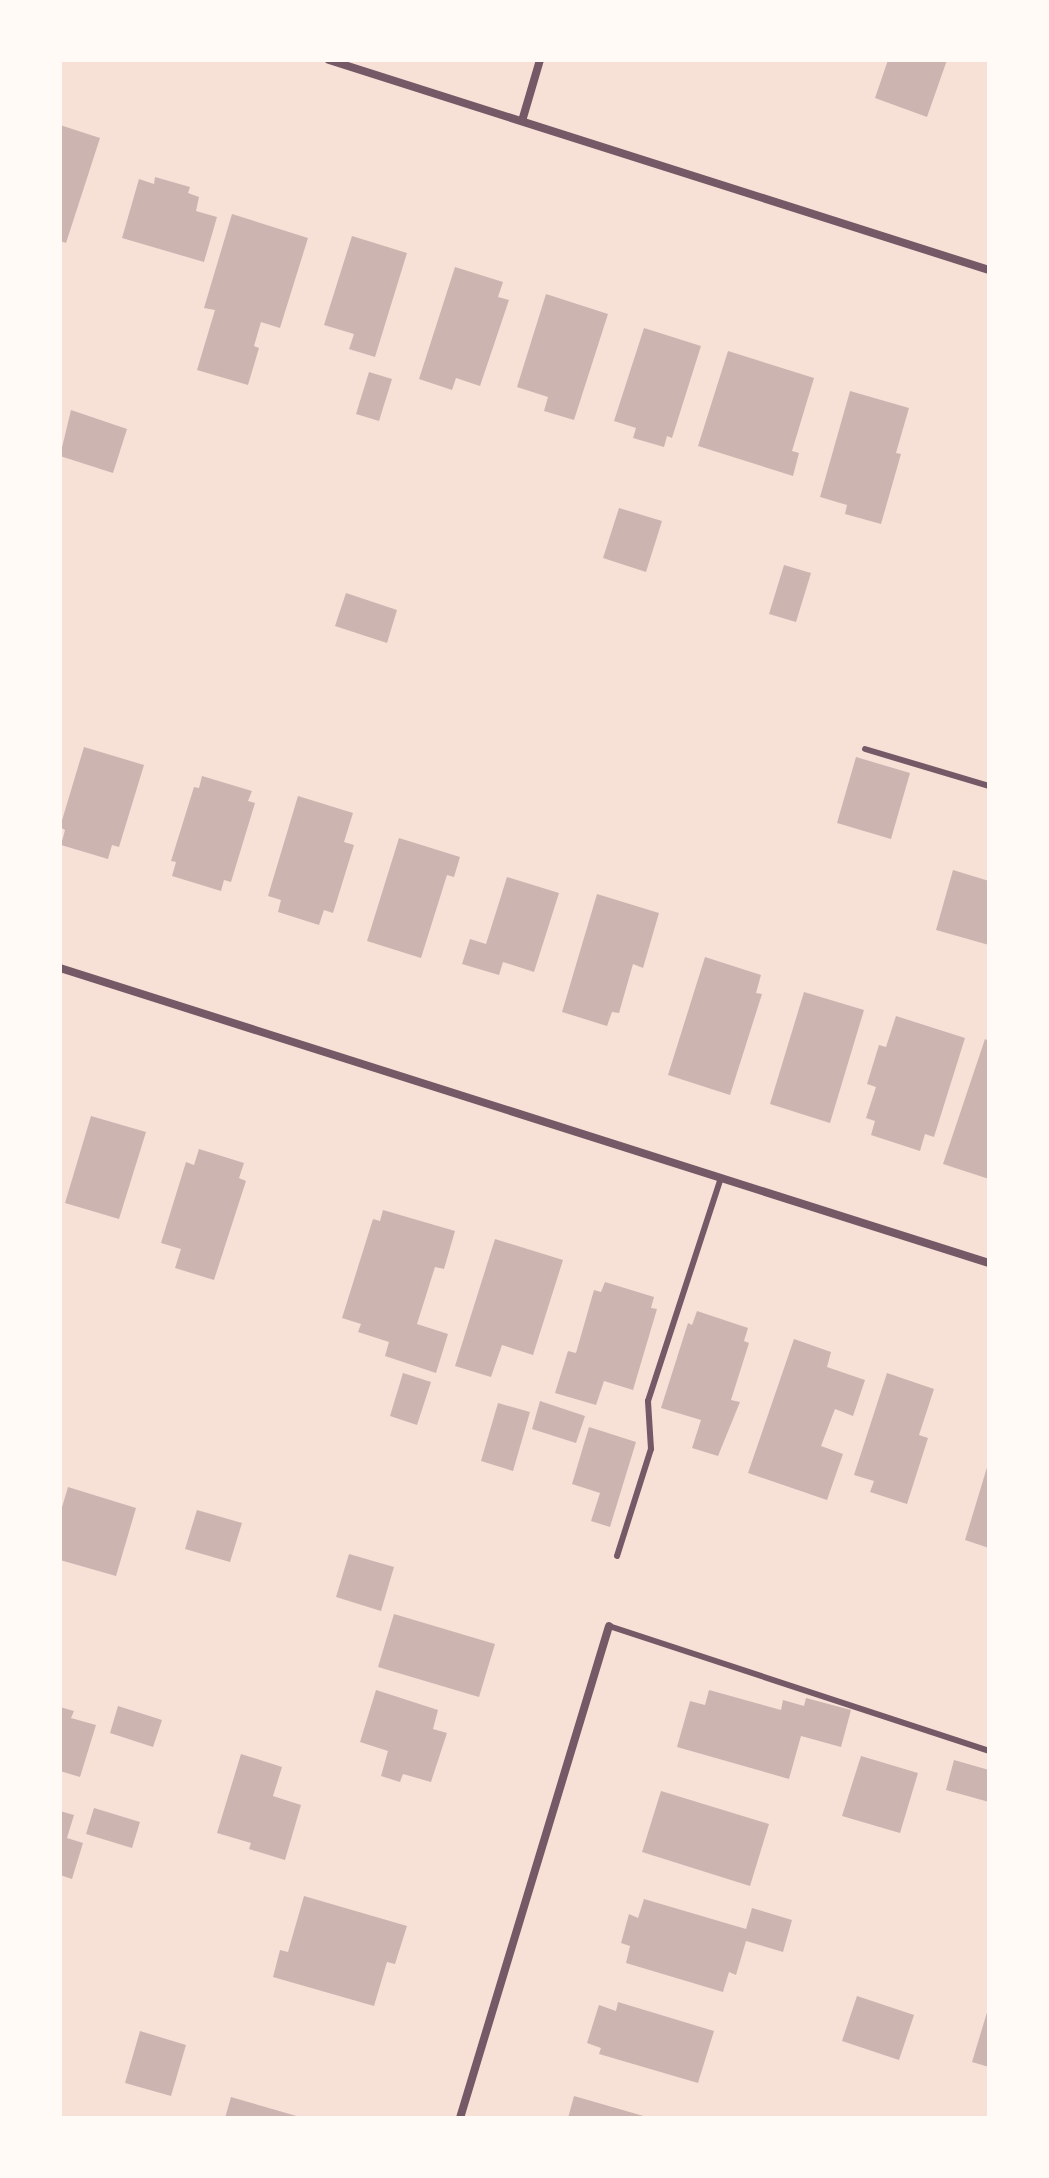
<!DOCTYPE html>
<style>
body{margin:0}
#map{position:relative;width:1049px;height:2178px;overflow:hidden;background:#f7e1d7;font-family:"Roboto Condensed",sans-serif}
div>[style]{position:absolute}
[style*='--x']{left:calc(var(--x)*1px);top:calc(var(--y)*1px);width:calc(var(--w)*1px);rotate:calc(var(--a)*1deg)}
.building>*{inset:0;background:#ccb4b1}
.service>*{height:6px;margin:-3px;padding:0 3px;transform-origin:3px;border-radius:3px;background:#755966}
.minor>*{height:8px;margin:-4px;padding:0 4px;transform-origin:4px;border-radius:4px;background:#755966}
span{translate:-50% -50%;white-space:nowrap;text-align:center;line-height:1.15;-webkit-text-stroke:6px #fffaf5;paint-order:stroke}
.frame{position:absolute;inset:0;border:62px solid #fffaf5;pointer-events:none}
</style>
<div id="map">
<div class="building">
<i style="clip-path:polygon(888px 60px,947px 60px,927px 117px,875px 98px)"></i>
<i style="clip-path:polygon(60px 125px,100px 138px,66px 243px,60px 241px)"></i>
<i style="clip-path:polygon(155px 177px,190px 187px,188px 193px,199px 197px,196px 211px,217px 217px,204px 262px,122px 238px,139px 179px,154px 184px)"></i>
<i style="clip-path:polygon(232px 214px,308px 238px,280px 328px,261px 322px,254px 346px,259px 348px,248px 385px,197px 370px,215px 310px,204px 308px)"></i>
<i style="clip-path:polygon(352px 236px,407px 253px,375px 357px,349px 349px,354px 334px,324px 325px)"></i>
<i style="clip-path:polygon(455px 267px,503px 282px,498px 297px,509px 300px,480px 386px,456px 378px,452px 390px,419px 379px)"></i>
<i style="clip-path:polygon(546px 294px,608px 314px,574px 420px,544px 411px,548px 397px,517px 387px)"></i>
<i style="clip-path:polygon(644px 328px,701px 346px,672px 438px,667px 436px,664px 447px,633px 438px,636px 428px,614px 421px)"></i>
<i style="clip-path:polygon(728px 351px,814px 378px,792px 451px,799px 453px,793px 476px,698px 446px)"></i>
<i style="clip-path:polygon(369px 372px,392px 379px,379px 421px,356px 414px)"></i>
<i style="clip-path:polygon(850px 391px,909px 408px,896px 453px,901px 454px,881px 524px,845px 514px,847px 505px,820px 497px)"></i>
<i style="clip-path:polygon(71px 410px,127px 429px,113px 473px,60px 456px)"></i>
<i style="clip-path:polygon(619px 508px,662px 521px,646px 572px,603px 558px)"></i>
<i style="clip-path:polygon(784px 565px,811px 573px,796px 622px,769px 614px)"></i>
<i style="clip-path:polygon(346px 593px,397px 610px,387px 643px,335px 626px)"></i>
<i style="clip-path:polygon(84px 747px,144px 765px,119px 847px,112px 845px,108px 859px,61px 845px,65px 830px,60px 827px)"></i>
<i style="clip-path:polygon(856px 757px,910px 773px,891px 839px,837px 823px)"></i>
<i style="clip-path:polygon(202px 776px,252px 791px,248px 801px,255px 803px,231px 882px,224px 880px,221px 891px,172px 876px,176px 862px,171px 861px,194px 787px,199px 788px)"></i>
<i style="clip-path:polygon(298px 796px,353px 813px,344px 842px,354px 845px,333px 913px,324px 910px,319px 925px,278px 912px,281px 900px,268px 896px)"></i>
<i style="clip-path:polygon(399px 838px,460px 857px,454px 877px,447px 875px,421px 958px,367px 941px)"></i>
<i style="clip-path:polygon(953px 870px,989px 881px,989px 945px,936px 930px)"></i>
<i style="clip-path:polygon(507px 877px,559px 893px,534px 972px,503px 962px,499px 975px,462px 964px,470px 939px,486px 944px)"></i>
<i style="clip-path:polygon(597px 894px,659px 913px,643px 968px,633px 964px,619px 1013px,612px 1012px,607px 1026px,562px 1012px)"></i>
<i style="clip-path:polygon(705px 957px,761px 975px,756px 993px,762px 994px,730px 1095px,668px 1075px)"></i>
<i style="clip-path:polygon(804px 992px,864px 1010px,830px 1123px,770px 1104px)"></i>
<i style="clip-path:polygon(896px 1016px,965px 1038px,934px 1137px,925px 1134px,920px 1151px,871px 1135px,875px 1121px,866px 1118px,876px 1087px,867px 1084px,879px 1045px,886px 1047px)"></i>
<i style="clip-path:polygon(985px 1039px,989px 1041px,989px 1179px,943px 1164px)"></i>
<i style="clip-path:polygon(91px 1116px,146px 1132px,119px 1219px,65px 1203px)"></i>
<i style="clip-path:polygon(199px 1149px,244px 1163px,239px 1178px,246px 1181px,214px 1280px,175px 1268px,181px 1249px,161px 1243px,186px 1162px,194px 1165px)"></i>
<i style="clip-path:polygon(383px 1210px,455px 1231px,444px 1269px,435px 1267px,417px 1324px,448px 1334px,436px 1373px,385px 1356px,389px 1342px,358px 1332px,361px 1324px,342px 1318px,373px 1219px,380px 1221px)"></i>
<i style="clip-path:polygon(495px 1239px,563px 1260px,533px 1355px,502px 1345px,491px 1377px,455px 1366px)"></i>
<i style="clip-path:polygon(605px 1282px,654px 1297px,651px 1308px,657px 1309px,633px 1390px,604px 1381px,596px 1405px,555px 1393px,568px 1351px,576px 1353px,594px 1290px,601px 1292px)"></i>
<i style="clip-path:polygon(697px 1311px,748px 1328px,744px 1341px,749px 1343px,731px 1400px,740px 1402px,718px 1456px,692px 1448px,701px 1420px,661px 1408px,688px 1323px,692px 1325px)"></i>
<i style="clip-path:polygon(794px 1339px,831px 1352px,827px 1367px,865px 1380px,853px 1416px,835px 1409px,821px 1446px,843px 1454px,827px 1500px,748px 1473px)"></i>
<i style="clip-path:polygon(403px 1373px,431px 1382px,417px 1425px,390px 1416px)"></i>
<i style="clip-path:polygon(887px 1373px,934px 1389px,919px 1435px,928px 1438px,907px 1504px,870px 1492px,874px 1481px,854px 1475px)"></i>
<i style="clip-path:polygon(540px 1401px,585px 1416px,576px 1443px,532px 1429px)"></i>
<i style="clip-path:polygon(498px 1403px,530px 1412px,513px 1471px,481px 1461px)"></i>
<i style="clip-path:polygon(589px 1427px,636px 1442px,610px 1527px,591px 1521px,600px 1493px,572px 1484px)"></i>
<i style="clip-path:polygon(988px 1464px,989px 1464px,989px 1548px,965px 1540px)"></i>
<i style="clip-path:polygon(68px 1487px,136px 1508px,116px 1576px,60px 1560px,60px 1514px)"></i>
<i style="clip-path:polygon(197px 1510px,242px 1523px,230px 1562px,185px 1549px)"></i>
<i style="clip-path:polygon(349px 1554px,394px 1567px,381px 1611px,336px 1597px)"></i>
<i style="clip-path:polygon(394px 1614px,495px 1644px,479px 1697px,378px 1667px)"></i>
<i style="clip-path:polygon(376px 1690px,438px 1710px,433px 1729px,447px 1733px,431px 1782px,403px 1774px,400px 1782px,381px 1776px,388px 1751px,360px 1742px)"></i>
<i style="clip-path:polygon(709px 1690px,781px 1710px,783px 1700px,804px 1706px,806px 1698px,851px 1710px,841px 1747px,801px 1736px,789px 1779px,677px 1747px,690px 1701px,705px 1705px)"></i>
<i style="clip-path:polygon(118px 1706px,162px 1720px,153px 1747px,110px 1733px)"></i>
<i style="clip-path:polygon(60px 1707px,74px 1711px,71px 1718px,96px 1725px,80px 1777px,60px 1771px)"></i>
<i style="clip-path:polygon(241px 1754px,282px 1767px,273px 1796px,301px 1805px,285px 1860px,249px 1849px,251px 1843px,217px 1833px)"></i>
<i style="clip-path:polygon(861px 1756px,918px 1773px,900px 1833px,842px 1816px)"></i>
<i style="clip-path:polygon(954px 1760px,989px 1770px,989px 1802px,946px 1790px)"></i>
<i style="clip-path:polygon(661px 1791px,769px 1824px,750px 1886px,642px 1852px)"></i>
<i style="clip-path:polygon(94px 1808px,140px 1822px,132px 1848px,86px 1834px)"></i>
<i style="clip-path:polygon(60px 1811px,74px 1815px,67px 1838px,83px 1843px,72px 1879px,60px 1875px)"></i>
<i style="clip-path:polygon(304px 1896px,407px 1926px,395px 1964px,387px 1962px,374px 2006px,273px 1977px,280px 1950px,288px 1952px)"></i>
<i style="clip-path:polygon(644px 1899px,746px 1929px,752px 1908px,792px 1920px,783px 1952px,746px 1941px,736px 1975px,729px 1972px,723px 1992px,626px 1963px,630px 1946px,621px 1943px,629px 1914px,638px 1918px)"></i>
<i style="clip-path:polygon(857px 1996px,914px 2015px,899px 2060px,842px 2041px)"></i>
<i style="clip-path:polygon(618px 2002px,714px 2031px,698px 2083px,599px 2054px,601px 2048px,587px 2043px,599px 2005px,616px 2011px)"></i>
<i style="clip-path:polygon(988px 2009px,989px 2009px,989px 2067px,972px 2062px)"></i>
<i style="clip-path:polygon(140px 2031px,186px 2045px,171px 2096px,125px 2083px)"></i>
<i style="clip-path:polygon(574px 2096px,647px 2117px,647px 2118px,568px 2118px)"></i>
<i style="clip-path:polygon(231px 2097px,300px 2117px,300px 2118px,225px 2118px)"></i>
</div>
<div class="service">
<i style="--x:865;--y:749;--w:129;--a:16.6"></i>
<i style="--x:617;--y:1556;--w:112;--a:-72.4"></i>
<i style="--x:651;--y:1449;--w:48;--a:-93.6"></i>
<i style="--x:648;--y:1401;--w:235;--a:-71.9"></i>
<i style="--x:609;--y:1626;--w:400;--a:18.2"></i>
</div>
<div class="minor">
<i style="--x:329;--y:60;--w:693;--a:17.65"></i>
<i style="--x:522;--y:121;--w:64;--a:-73.6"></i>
<i style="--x:60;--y:968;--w:975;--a:17.62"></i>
<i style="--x:460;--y:2118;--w:514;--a:-73.15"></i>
</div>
<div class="frame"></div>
</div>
